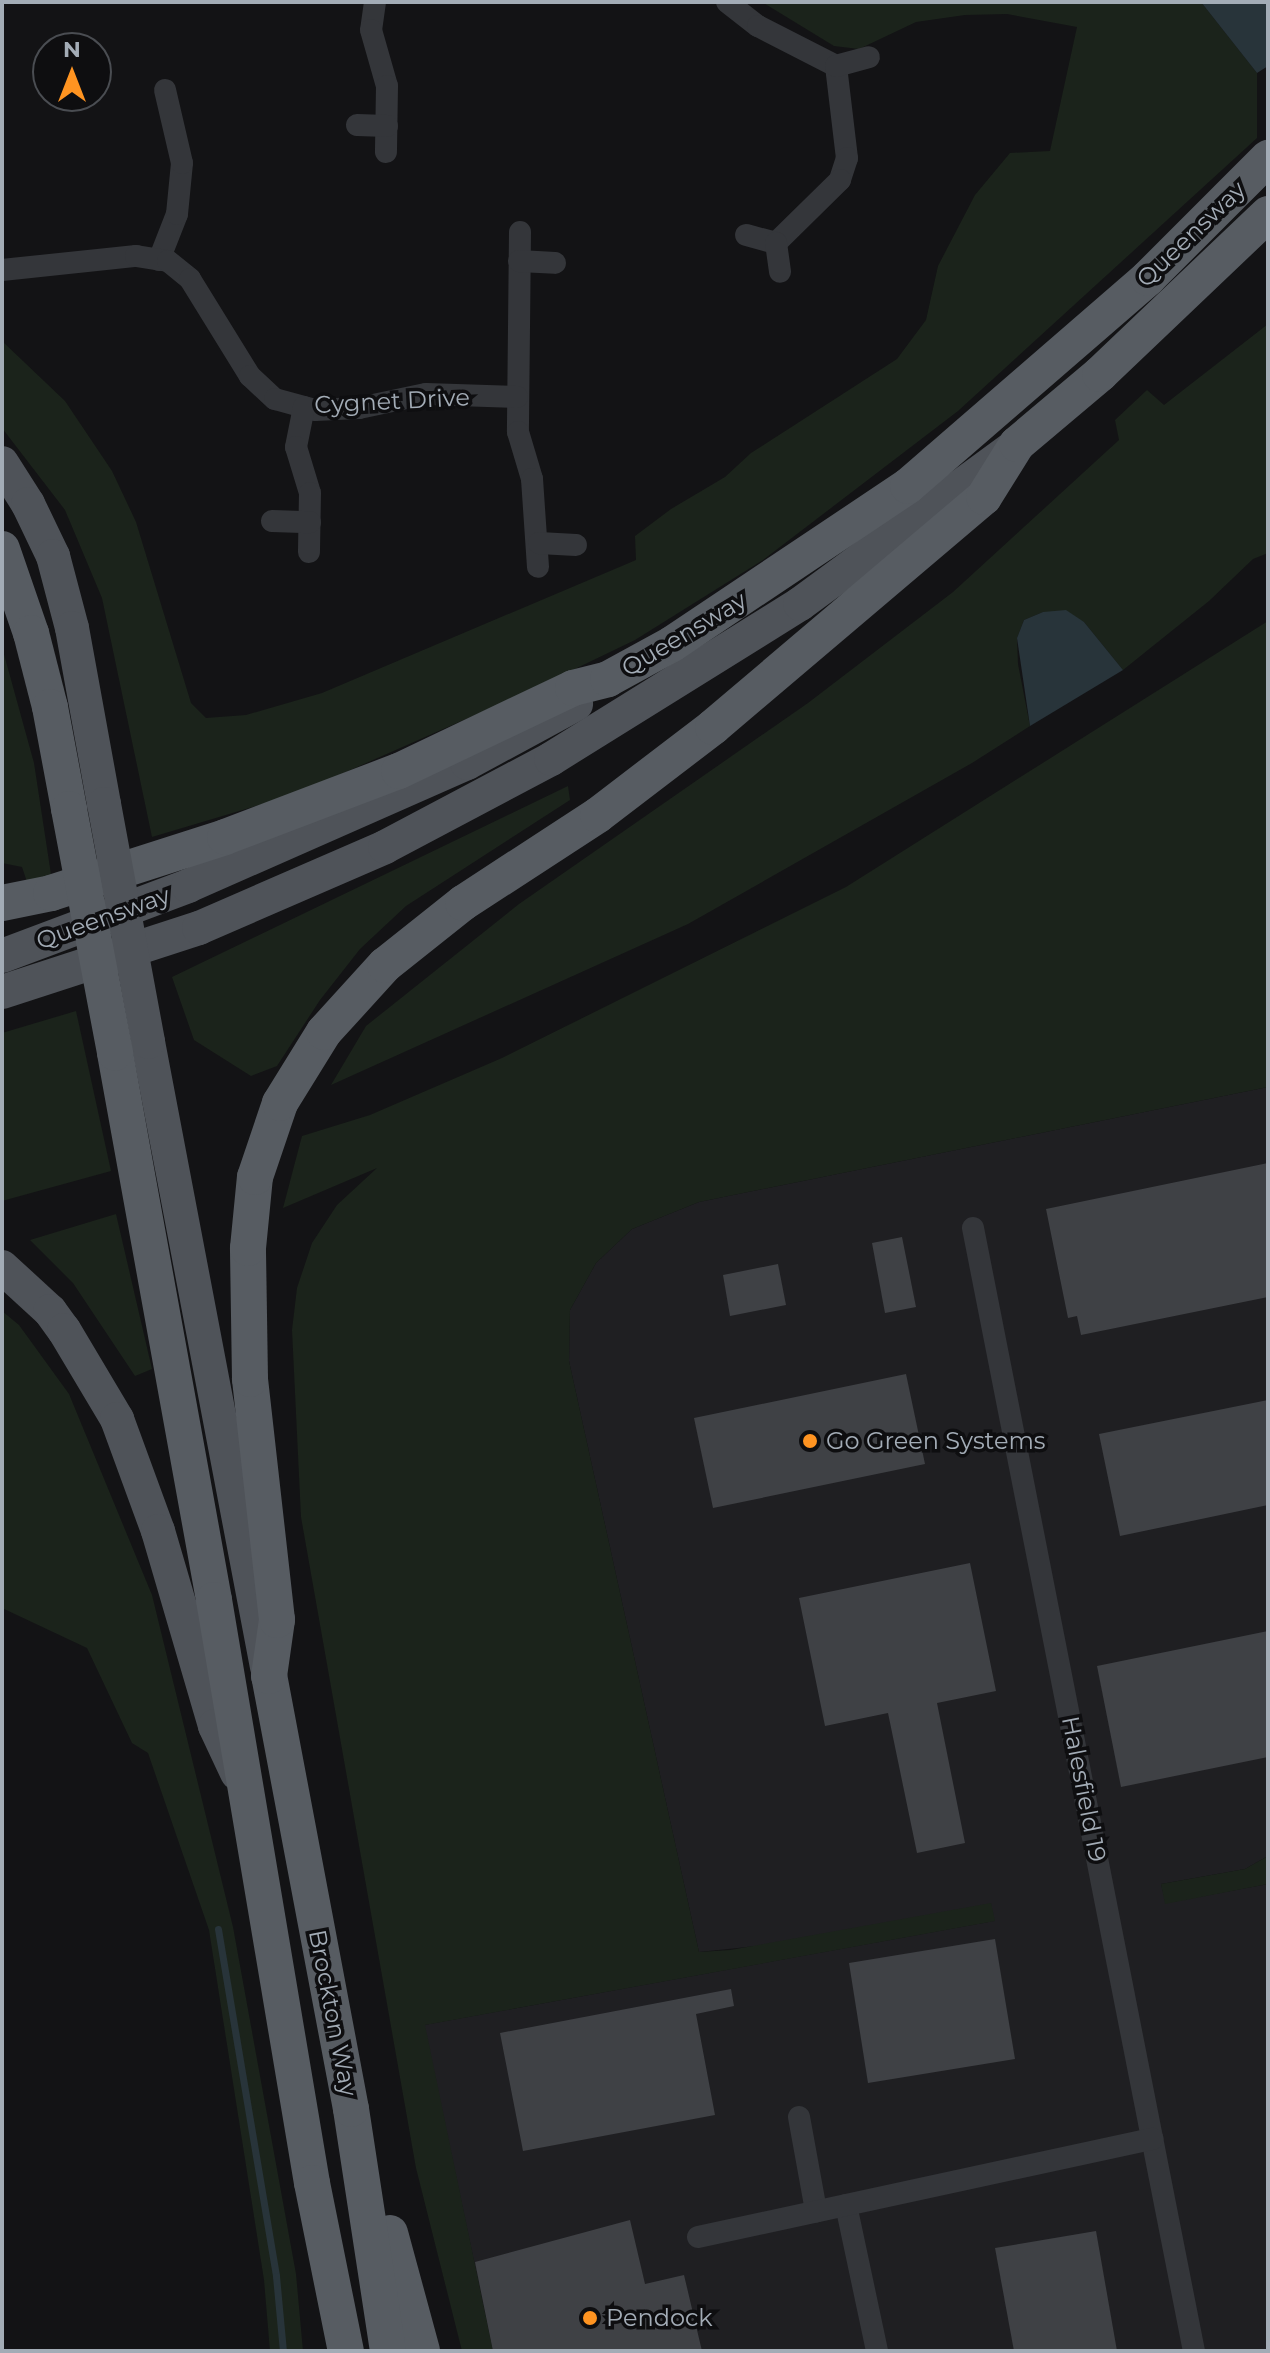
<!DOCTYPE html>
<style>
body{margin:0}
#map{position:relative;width:1270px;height:2353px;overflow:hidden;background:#131315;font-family:Montserrat,sans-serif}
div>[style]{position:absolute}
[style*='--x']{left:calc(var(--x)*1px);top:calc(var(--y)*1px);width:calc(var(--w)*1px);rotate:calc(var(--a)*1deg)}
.built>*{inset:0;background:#1f1f22}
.green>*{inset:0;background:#1b231b}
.water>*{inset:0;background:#28343a}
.stream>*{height:7px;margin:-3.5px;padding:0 3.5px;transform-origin:3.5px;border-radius:3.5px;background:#28343a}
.building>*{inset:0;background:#3f4145}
.minor>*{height:22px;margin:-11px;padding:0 11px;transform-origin:11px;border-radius:11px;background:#34363a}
.primary>*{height:34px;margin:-17px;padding:0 17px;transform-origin:17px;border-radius:17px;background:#4f5359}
.trunk>*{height:36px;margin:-18px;padding:0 18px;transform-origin:18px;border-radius:18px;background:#575c62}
.primary-bridge>*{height:34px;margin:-17px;padding:0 17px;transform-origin:17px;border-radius:17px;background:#4f5359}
.trunk-bridge>*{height:36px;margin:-18px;padding:0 18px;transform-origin:18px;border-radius:18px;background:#575c62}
.dots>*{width:22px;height:22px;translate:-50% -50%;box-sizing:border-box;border:4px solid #0e0e10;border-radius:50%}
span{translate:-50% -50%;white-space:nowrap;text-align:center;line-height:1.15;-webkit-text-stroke:7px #0e0e10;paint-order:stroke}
.street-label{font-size:24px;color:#a3acb6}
.poi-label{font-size:24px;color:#a3acb6}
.left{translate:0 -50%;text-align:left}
.frame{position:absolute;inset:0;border:4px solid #a3acb6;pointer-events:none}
.north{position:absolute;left:32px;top:32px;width:80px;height:80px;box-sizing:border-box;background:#0e0e10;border:2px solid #4a4d52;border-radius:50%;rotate:0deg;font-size:22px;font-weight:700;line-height:32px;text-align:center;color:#a3acb6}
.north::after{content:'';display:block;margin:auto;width:28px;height:36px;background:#ff9421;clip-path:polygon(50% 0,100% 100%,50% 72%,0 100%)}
</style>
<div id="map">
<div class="built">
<i style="clip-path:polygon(1268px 1087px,1268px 1856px,1245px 1869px,1161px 1884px,1166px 1903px,1268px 1884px,1268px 2351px,493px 2351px,424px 2025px,994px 1921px,699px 1952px,569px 1361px,570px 1310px,596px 1263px,632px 1229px,699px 1202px)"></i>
</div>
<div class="green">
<i style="clip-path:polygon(762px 2px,1201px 2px,1257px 73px,1257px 138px,958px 411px,763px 560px,635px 640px,525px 693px,296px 794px,152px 837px,102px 598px,65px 510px,2px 428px,2px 341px,65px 401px,112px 471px,136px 522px,191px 703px,206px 718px,246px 715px,322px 693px,636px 560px,635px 536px,671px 509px,725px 477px,751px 453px,897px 359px,926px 320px,938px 266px,975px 195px,1010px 153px,1050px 151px,1077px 27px,1007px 14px,965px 15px,916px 22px,859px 49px,834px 46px)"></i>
<i style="clip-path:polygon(1268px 324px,1268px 553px,1253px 559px,1209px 601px,1123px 670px,1084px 622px,1043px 612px,1024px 620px,1017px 638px,1018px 664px,1030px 726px,972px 763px,688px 924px,331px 1085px,366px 1026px,519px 904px,808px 703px,953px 592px,1119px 440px,1115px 420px,1147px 390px,1164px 405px)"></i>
<i style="clip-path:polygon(1268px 621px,1268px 1087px,699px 1202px,632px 1229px,596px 1263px,570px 1310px,569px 1361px,699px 1952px,730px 1950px,991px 1903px,995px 1921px,425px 2025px,493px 2351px,462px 2351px,416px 2168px,301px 1517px,292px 1330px,297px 1288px,312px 1243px,337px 1205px,377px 1168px,283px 1208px,302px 1136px,370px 1115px,502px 1058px,846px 887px)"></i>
<i style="clip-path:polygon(2px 647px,34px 763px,52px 881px,29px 888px,22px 867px,2px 863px)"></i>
<i style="clip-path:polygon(568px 786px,570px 800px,406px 906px,360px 949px,320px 1000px,277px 1066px,251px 1076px,194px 1040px,172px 977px)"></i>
<i style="clip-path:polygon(76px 1011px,111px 1171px,2px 1201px,2px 1033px)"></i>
<i style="clip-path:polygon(116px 1214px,152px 1369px,135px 1376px,73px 1283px,30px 1240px)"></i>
<i style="clip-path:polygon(2px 1311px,19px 1325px,69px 1394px,152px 1595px,233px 1927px,296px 2274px,303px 2351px,270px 2351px,264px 2280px,209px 1930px,148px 1753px,132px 1743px,87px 1648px,2px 1608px)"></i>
<i style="clip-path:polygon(1268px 1856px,1268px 1884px,1165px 1904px,1161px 1884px,1245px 1869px)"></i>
</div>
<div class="water">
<i style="clip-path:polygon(1201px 2px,1268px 2px,1268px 66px,1257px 73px)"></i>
<i style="clip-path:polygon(1066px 610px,1084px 622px,1123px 670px,1030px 726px,1017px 638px,1024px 620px,1043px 612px)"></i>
</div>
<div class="stream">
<i style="--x:218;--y:1929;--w:352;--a:80.5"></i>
<i style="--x:276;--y:2276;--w:75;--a:84.7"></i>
</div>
<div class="building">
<i style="clip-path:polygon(1268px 1163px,1268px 1297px,1081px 1335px,1077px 1316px,1068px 1318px,1046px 1209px)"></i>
<i style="clip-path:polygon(902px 1237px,916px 1307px,885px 1313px,872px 1243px)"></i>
<i style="clip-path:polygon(778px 1264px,786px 1305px,730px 1316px,723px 1275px)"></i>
<i style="clip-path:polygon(906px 1374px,925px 1464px,713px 1508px,694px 1418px)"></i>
<i style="clip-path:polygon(1268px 1400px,1268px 1505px,1120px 1536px,1099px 1434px)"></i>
<i style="clip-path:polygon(970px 1563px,996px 1691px,937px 1703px,965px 1843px,917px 1853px,888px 1713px,825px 1726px,799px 1598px)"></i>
<i style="clip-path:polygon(1268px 1631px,1268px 1757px,1121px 1787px,1097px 1666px)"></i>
<i style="clip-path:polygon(995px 1939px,1015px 2059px,868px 2083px,849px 1963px)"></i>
<i style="clip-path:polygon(731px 1989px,734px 2006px,696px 2014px,715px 2115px,523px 2151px,500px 2033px)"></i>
<i style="clip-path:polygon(630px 2220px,645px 2284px,684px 2275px,702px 2351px,493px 2351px,475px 2262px)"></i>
<i style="clip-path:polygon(1096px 2231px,1117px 2351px,1014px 2351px,995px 2248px)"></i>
</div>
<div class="minor">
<i style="--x:375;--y:2;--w:28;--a:98"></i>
<i style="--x:371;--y:30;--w:58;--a:74.1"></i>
<i style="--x:387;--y:86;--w:66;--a:90.9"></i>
<i style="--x:727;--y:2;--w:39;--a:38"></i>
<i style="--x:758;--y:26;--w:88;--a:27.1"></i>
<i style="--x:836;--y:66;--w:93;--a:83.2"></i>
<i style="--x:847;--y:158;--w:23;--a:108"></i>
<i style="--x:840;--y:180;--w:90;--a:135.5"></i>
<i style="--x:776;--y:243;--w:31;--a:-165"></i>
<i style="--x:836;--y:66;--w:34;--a:-15"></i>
<i style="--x:357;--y:125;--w:30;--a:2"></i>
<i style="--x:520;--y:232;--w:200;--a:90.6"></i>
<i style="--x:518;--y:432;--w:49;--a:73.4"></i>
<i style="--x:532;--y:479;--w:88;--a:86.1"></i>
<i style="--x:776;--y:243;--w:29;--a:82"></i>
<i style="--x:159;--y:260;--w:49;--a:-68.6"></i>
<i style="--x:177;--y:214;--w:51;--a:-84.4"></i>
<i style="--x:182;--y:163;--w:75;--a:-103.1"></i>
<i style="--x:519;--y:261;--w:36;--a:3"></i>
<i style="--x:2;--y:270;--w:135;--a:-6"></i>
<i style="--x:136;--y:256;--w:32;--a:9"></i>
<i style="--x:168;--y:261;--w:28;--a:39"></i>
<i style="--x:190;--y:279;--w:114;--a:58.3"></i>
<i style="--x:250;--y:376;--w:34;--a:43"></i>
<i style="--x:275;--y:399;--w:41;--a:15.4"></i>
<i style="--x:315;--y:410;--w:44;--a:-2.6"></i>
<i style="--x:359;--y:408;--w:68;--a:-11.8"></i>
<i style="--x:426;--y:394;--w:91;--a:1.9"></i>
<i style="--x:304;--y:407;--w:41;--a:101.3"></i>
<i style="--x:296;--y:447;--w:48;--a:73.1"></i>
<i style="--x:310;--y:493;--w:59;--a:91"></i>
<i style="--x:272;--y:521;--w:38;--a:2"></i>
<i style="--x:539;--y:543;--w:37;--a:3"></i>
<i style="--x:973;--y:1228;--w:1145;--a:78.87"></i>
<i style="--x:799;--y:2117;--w:96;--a:79.7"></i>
<i style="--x:846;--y:2205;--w:149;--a:78"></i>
<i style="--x:698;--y:2237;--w:465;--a:-12.2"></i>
</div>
<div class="primary">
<i style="--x:2;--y:463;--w:49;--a:57.6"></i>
<i style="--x:28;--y:504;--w:58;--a:64.3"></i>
<i style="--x:53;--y:556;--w:74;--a:75.2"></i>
<i style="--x:72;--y:628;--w:179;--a:79.7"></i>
<i style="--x:2;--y:956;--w:199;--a:-20.6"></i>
<i style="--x:188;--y:886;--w:305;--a:-23.8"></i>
<i style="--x:467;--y:763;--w:124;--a:-28.4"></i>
<i style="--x:2;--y:992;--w:207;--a:-18"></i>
<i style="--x:199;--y:928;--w:203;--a:-23.5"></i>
<i style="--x:385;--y:847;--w:188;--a:-27.9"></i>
<i style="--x:551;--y:759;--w:293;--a:-31.9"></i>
<i style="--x:800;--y:604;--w:265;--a:-36.3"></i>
<i style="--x:148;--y:1042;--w:636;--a:79.22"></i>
<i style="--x:2;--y:1267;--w:65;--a:42.5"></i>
<i style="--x:50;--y:1311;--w:24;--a:54"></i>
<i style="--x:64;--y:1330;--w:104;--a:59.2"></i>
<i style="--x:117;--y:1419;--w:119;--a:69.9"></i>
<i style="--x:158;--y:1531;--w:203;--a:73.7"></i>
<i style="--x:215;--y:1726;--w:52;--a:64.9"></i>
</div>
<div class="trunk">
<i style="--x:2;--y:549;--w:89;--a:71"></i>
<i style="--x:31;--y:633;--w:76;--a:75.6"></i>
<i style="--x:50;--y:707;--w:104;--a:79.4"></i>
<i style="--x:2;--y:903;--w:50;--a:-11.5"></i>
<i style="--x:51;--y:893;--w:183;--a:-17.8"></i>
<i style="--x:225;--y:837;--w:186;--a:-20.8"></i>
<i style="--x:399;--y:771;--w:193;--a:-25.5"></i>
<i style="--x:573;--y:688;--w:36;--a:-14"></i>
<i style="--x:608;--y:679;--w:73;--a:-28.7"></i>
<i style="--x:672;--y:644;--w:284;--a:-33.8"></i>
<i style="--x:908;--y:486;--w:318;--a:-40.9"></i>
<i style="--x:1148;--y:278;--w:170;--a:-45"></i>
<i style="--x:115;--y:1053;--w:556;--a:79.74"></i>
<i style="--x:214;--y:1600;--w:591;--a:80.46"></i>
<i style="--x:312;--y:2183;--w:171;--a:78.6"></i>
<i style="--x:390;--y:2233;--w:122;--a:74.8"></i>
<i style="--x:388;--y:2351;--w:245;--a:-98.7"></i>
<i style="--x:351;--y:2109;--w:441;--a:-100.7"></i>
<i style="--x:269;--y:1676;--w:57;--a:-81.9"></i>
<i style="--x:277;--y:1620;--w:243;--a:-96.4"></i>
<i style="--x:250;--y:1379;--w:131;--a:-90.9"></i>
<i style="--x:248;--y:1248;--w:71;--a:-84.4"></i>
<i style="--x:255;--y:1177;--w:78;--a:-71.3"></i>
<i style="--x:280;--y:1103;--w:84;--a:-58.2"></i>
<i style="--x:324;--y:1032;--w:91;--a:-47.7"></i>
<i style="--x:385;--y:965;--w:100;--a:-38.5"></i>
<i style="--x:463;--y:903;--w:161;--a:-33.1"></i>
<i style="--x:598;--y:815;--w:145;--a:-37.4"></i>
<i style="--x:713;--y:727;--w:355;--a:-40.3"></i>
<i style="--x:984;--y:497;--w:62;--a:-58.1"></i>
<i style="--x:1017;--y:444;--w:109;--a:-40.1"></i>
<i style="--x:1100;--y:374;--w:232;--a:-43.6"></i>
</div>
<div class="primary-bridge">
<i style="--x:104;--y:804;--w:242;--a:79.5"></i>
</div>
<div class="trunk-bridge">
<i style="--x:69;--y:809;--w:248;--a:79.3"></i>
</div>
<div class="dots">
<i style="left:810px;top:1441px;background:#ff9421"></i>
<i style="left:590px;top:2318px;background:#ff9421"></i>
</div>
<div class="street-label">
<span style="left:1191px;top:234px;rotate:-44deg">Queensway</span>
<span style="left:392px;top:401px;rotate:-3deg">Cygnet Drive</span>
<span style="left:684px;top:634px;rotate:-31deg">Queensway</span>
<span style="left:103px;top:918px;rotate:-20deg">Queensway</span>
<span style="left:1084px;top:1789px;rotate:79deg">Halesfield 19</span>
<span style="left:333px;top:2013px;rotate:79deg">Brockton Way</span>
</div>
<div class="poi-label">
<span class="left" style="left:826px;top:1441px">Go Green Systems</span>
<span class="left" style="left:606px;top:2318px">Pendock</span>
</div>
<div class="frame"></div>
<div class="north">N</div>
</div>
